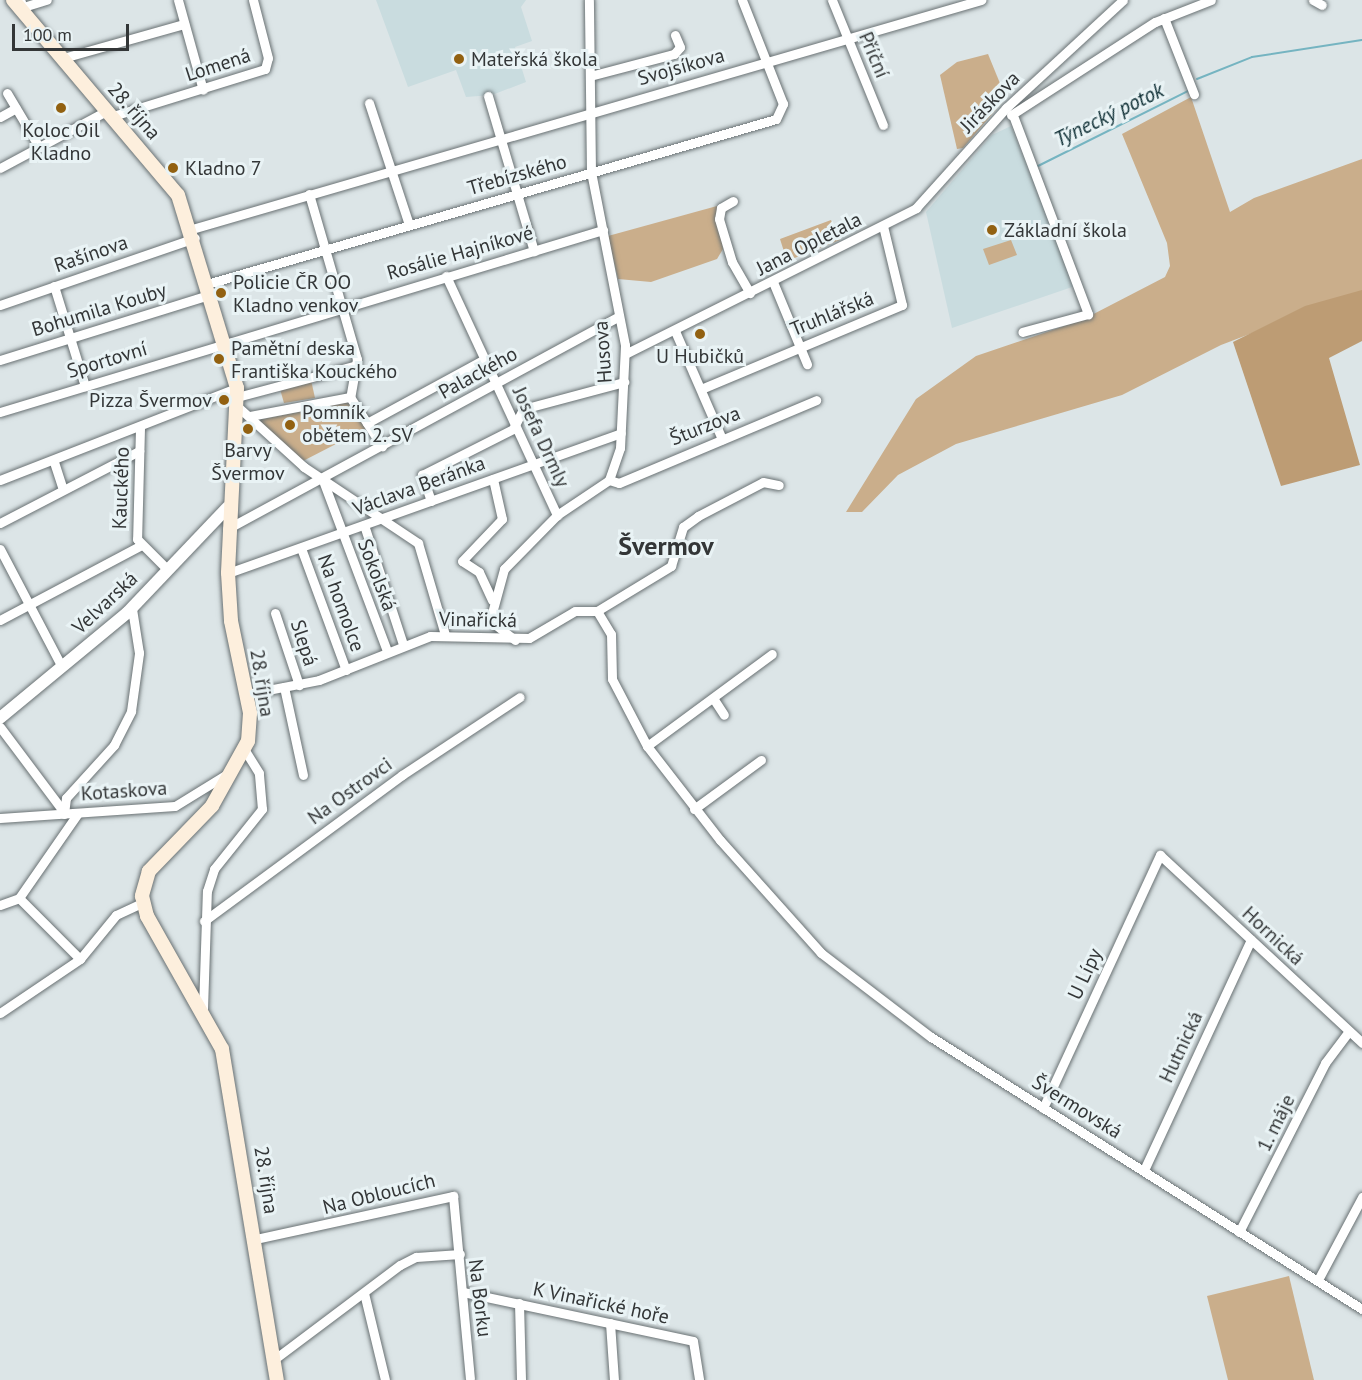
<!DOCTYPE html>
<meta charset="utf-8">
<style>
body{margin:0}
#map{position:relative;width:1362px;height:1380px;overflow:hidden;background:#dce5e7;font-family:"PT Sans",sans-serif}
div>[style]{position:absolute}
[style*='--x']{left:calc(var(--x)*1px);top:calc(var(--y)*1px);width:calc(var(--w)*1px);rotate:calc(var(--a)*1deg)}
.built>*{inset:0;background:#c9dcdf}
.green>*{inset:0;background:#caae8b}
.forest>*{inset:0;background:#bd9c74}
.stream>*{height:2px;margin:-1px;padding:0 1px;transform-origin:1px;border-radius:1px;background:#75b4c1}
.roads{filter:drop-shadow(0 0 2px #697173) drop-shadow(0 0 2px #697173)}
.minor>*{height:9px;margin:-4.5px;padding:0 4.5px;transform-origin:4.5px;border-radius:4.5px;background:#fff}
.tertiary>*{height:12px;margin:-6px;padding:0 6px;transform-origin:6px;border-radius:6px;background:#fff}
.secondary>*{height:14px;margin:-7px;padding:0 7px;transform-origin:7px;border-radius:7px;background:#fdefdd}
.dots>*{width:16px;height:16px;translate:-50% -50%;box-sizing:border-box;border:3px solid #e9f3f5;border-radius:50%}
span{translate:-50% -50%;white-space:nowrap;text-align:center;line-height:1.15;-webkit-text-stroke:6px #e9f3f5;paint-order:stroke}
.street-label{font-size:20px;color:#333637}
.poi-label{font-size:20px;color:#333637}
.left{translate:0 -50%;text-align:left}
.right{translate:-100% -50%;text-align:right}
.water-label{font-size:21px;color:#0f2f35;font-style:italic}
.district-label{font-size:26px;color:#333637;font-weight:700}
.scale{position:absolute;left:12px;top:24px;width:117px;height:27px;box-sizing:border-box;border:3px solid #333637;border-top:0;padding-left:8px;font-size:18px;line-height:21px;white-space:nowrap;color:#333637;-webkit-text-stroke:4px #e9f3f5;paint-order:stroke}
</style>
<div id="map">
<div class="built">
<i style="clip-path:polygon(376px 0,526px 0,521px 7px,532px 41px,515px 47px,526px 82px,492px 95px,466px 97px,456px 70px,408px 87px)"></i>
<i style="clip-path:polygon(1011px 126px,1075px 286px,952px 328px,926px 212px,992px 135px)"></i>
</div>
<div class="green">
<i style="clip-path:polygon(988px 54px,1006px 98px,963px 148px,957px 149px,940px 75px,957px 62px)"></i>
<i style="clip-path:polygon(1191px 97px,1230px 212px,1254px 198px,1362px 159px,1362px 291px,1221px 345px,1122px 395px,956px 444px,898px 475px,862px 512px,846px 512px,916px 399px,976px 356px,1082px 320px,1165px 277px,1170px 266px,1167px 243px,1122px 134px)"></i>
<i style="clip-path:polygon(717px 206px,723px 249px,717px 259px,651px 282px,618px 279px,608px 236px)"></i>
<i style="clip-path:polygon(831px 220px,833px 225px,846px 222px,847px 230px,836px 232px,840px 240px,787px 261px,780px 239px)"></i>
<i style="clip-path:polygon(1011px 240px,1017px 255px,989px 265px,983px 249px)"></i>
<i style="clip-path:polygon(311px 380px,315px 398px,284px 403px,280px 389px)"></i>
<i style="clip-path:polygon(348px 402px,367px 428px,303px 461px,258px 420px)"></i>
<i style="clip-path:polygon(1289px 1276px,1314px 1380px,1228px 1380px,1207px 1296px)"></i>
</div>
<div class="forest">
<i style="clip-path:polygon(1362px 290px,1362px 341px,1329px 358px,1360px 465px,1281px 486px,1233px 342px,1305px 306px)"></i>
</div>
<div class="stream">
<i style="--x:1197;--y:79;--w:59;--a:-21.8"></i>
<i style="--x:1252;--y:57;--w:111;--a:-8.8"></i>
<i style="--x:1038;--y:166;--w:168;--a:-26.6"></i>
</div>
<div class="roads">
<div class="minor">
<i style="--x:178;--y:0;--w:93;--a:74.5"></i>
<i style="--x:832;--y:0;--w:135;--a:67.8"></i>
<i style="--x:1313;--y:0;--w:10;--a:29"></i>
<i style="--x:21;--y:2;--w:6;--a:99"></i>
<i style="--x:20;--y:8;--w:28;--a:-17"></i>
<i style="--x:1164;--y:18;--w:82;--a:68.5"></i>
<i style="--x:63;--y:58;--w:126;--a:-15.7"></i>
<i style="--x:590;--y:76;--w:87;--a:-14.7"></i>
<i style="--x:674;--y:54;--w:9;--a:-49"></i>
<i style="--x:680;--y:47;--w:13;--a:-113"></i>
<i style="--x:7;--y:93;--w:63;--a:59.3"></i>
<i style="--x:488;--y:96;--w:162;--a:73.5"></i>
<i style="--x:369;--y:103;--w:128;--a:71.8"></i>
<i style="--x:1011;--y:115;--w:171;--a:-32.9"></i>
<i style="--x:1155;--y:22;--w:60;--a:-21.4"></i>
<i style="--x:113;--y:116;--w:159;--a:-17.2"></i>
<i style="--x:265;--y:69;--w:11;--a:-75"></i>
<i style="--x:268;--y:58;--w:60;--a:-104.5"></i>
<i style="--x:0;--y:117;--w:18;--a:-29"></i>
<i style="--x:1014;--y:118;--w:210;--a:69.3"></i>
<i style="--x:1088;--y:314;--w:68;--a:164.7"></i>
<i style="--x:0;--y:168;--w:123;--a:-28.2"></i>
<i style="--x:309;--y:194;--w:172;--a:73.8"></i>
<i style="--x:357;--y:359;--w:39;--a:100"></i>
<i style="--x:350;--y:397;--w:59;--a:56.9"></i>
<i style="--x:733;--y:201;--w:14;--a:150"></i>
<i style="--x:721;--y:208;--w:11;--a:100"></i>
<i style="--x:719;--y:219;--w:45;--a:73.2"></i>
<i style="--x:732;--y:262;--w:36;--a:60"></i>
<i style="--x:192;--y:229;--w:822;--a:-16.18"></i>
<i style="--x:446;--y:276;--w:264;--a:65.1"></i>
<i style="--x:773;--y:282;--w:89;--a:67.5"></i>
<i style="--x:207;--y:284;--w:592;--a:-16.17"></i>
<i style="--x:776;--y:119;--w:17;--a:-65"></i>
<i style="--x:783;--y:104;--w:112;--a:-111.5"></i>
<i style="--x:54;--y:286;--w:105;--a:72.8"></i>
<i style="--x:0;--y:305;--w:206;--a:-19"></i>
<i style="--x:675;--y:331;--w:118;--a:66.5"></i>
<i style="--x:625;--y:354;--w:326;--a:-26.6"></i>
<i style="--x:916;--y:208;--w:135;--a:-48"></i>
<i style="--x:1006;--y:108;--w:159;--a:-42.7"></i>
<i style="--x:0;--y:360;--w:219;--a:-17.3"></i>
<i style="--x:701;--y:389;--w:218;--a:-22.7"></i>
<i style="--x:902;--y:305;--w:81;--a:-103.5"></i>
<i style="--x:237;--y:397;--w:124;--a:-14.9"></i>
<i style="--x:237;--y:406;--w:91;--a:42.3"></i>
<i style="--x:304;--y:467;--w:137;--a:33.7"></i>
<i style="--x:418;--y:543;--w:96;--a:73.6"></i>
<i style="--x:0;--y:412;--w:630;--a:-16.8"></i>
<i style="--x:250;--y:416;--w:102;--a:-10.8"></i>
<i style="--x:367;--y:423;--w:134;--a:-28.5"></i>
<i style="--x:140;--y:428;--w:111;--a:91.5"></i>
<i style="--x:137;--y:539;--w:42;--a:45"></i>
<i style="--x:54;--y:462;--w:29;--a:72"></i>
<i style="--x:322;--y:478;--w:185;--a:69.4"></i>
<i style="--x:0;--y:480;--w:253;--a:-21.3"></i>
<i style="--x:609;--y:480;--w:10;--a:17"></i>
<i style="--x:619;--y:483;--w:214;--a:-22.8"></i>
<i style="--x:431;--y:501;--w:28;--a:-109"></i>
<i style="--x:422;--y:475;--w:102;--a:-26.8"></i>
<i style="--x:513;--y:429;--w:22;--a:-63"></i>
<i style="--x:523;--y:409;--w:105;--a:-15"></i>
<i style="--x:0;--y:523;--w:157;--a:-27.4"></i>
<i style="--x:364;--y:525;--w:125;--a:71.9"></i>
<i style="--x:227;--y:529;--w:446;--a:-28.5"></i>
<i style="--x:301;--y:548;--w:130;--a:69.8"></i>
<i style="--x:0;--y:549;--w:133;--a:62.3"></i>
<i style="--x:228;--y:573;--w:417;--a:-19.6"></i>
<i style="--x:492;--y:600;--w:31;--a:-115"></i>
<i style="--x:479;--y:572;--w:20;--a:-147"></i>
<i style="--x:462;--y:561;--w:58;--a:-46.4"></i>
<i style="--x:502;--y:519;--w:41;--a:-102.7"></i>
<i style="--x:597;--y:611;--w:87;--a:-31.3"></i>
<i style="--x:671;--y:566;--w:41;--a:-72.9"></i>
<i style="--x:683;--y:527;--w:19;--a:-36"></i>
<i style="--x:698;--y:516;--w:73;--a:-27.6"></i>
<i style="--x:763;--y:482;--w:16;--a:11"></i>
<i style="--x:275;--y:613;--w:76;--a:71.6"></i>
<i style="--x:0;--y:620;--w:158;--a:-27.9"></i>
<i style="--x:515;--y:640;--w:24;--a:-142"></i>
<i style="--x:496;--y:625;--w:13;--a:-108"></i>
<i style="--x:492;--y:613;--w:46;--a:-74.7"></i>
<i style="--x:504;--y:569;--w:76;--a:-45.5"></i>
<i style="--x:557;--y:515;--w:63;--a:-33.9"></i>
<i style="--x:609;--y:480;--w:34;--a:-71"></i>
<i style="--x:620;--y:448;--w:103;--a:-87.2"></i>
<i style="--x:625;--y:345;--w:176;--a:-101.1"></i>
<i style="--x:591;--y:172;--w:172;--a:-90.7"></i>
<i style="--x:284;--y:687;--w:90;--a:77.8"></i>
<i style="--x:247;--y:694;--w:73;--a:-11"></i>
<i style="--x:319;--y:680;--w:119;--a:-21.6"></i>
<i style="--x:430;--y:636;--w:99;--a:1.2"></i>
<i style="--x:529;--y:638;--w:53;--a:-30.4"></i>
<i style="--x:575;--y:611;--w:22;--a:0"></i>
<i style="--x:597;--y:611;--w:27;--a:59"></i>
<i style="--x:611;--y:634;--w:45;--a:88.7"></i>
<i style="--x:612;--y:679;--w:76;--a:62.4"></i>
<i style="--x:647;--y:746;--w:119;--a:52.2"></i>
<i style="--x:720;--y:840;--w:152;--a:48.2"></i>
<i style="--x:821;--y:953;--w:138;--a:37.4"></i>
<i style="--x:931;--y:1037;--w:510;--a:32.26"></i>
<i style="--x:713;--y:698;--w:20;--a:57"></i>
<i style="--x:0;--y:727;--w:105;--a:53.1"></i>
<i style="--x:647;--y:746;--w:155;--a:-36.4"></i>
<i style="--x:694;--y:809;--w:83;--a:-36.2"></i>
<i style="--x:64;--y:814;--w:16;--a:-83"></i>
<i style="--x:66;--y:798;--w:72;--a:-47.8"></i>
<i style="--x:114;--y:745;--w:38;--a:-63"></i>
<i style="--x:131;--y:711;--w:59;--a:-82.1"></i>
<i style="--x:139;--y:653;--w:45;--a:-99"></i>
<i style="--x:0;--y:818;--w:175;--a:-3.9"></i>
<i style="--x:175;--y:806;--w:61;--a:-31.6"></i>
<i style="--x:19;--y:898;--w:86;--a:45"></i>
<i style="--x:0;--y:905;--w:20;--a:-20"></i>
<i style="--x:19;--y:898;--w:103;--a:-55.2"></i>
<i style="--x:204;--y:921;--w:246;--a:-36.4"></i>
<i style="--x:402;--y:775;--w:141;--a:-33.5"></i>
<i style="--x:203;--y:1009;--w:118;--a:-88.1"></i>
<i style="--x:207;--y:891;--w:23;--a:-72"></i>
<i style="--x:214;--y:869;--w:77;--a:-51.3"></i>
<i style="--x:262;--y:809;--w:36;--a:-95"></i>
<i style="--x:259;--y:773;--w:26;--a:-122"></i>
<i style="--x:0;--y:1013;--w:97;--a:-34"></i>
<i style="--x:80;--y:959;--w:57;--a:-50.7"></i>
<i style="--x:116;--y:915;--w:29;--a:-25"></i>
<i style="--x:1043;--y:1108;--w:279;--a:-65.2"></i>
<i style="--x:1160;--y:855;--w:276;--a:42.9"></i>
<i style="--x:1144;--y:1170;--w:254;--a:-65.1"></i>
<i style="--x:1239;--y:1232;--w:190;--a:-63"></i>
<i style="--x:1325;--y:1063;--w:40;--a:-53"></i>
<i style="--x:256;--y:1239;--w:202;--a:-12.3"></i>
<i style="--x:453;--y:1196;--w:183;--a:84.7"></i>
<i style="--x:1319;--y:1278;--w:92;--a:-62"></i>
<i style="--x:463;--y:1292;--w:235;--a:12"></i>
<i style="--x:693;--y:1341;--w:39;--a:81"></i>
<i style="--x:364;--y:1293;--w:89;--a:76.4"></i>
<i style="--x:519;--y:1303;--w:77;--a:88.5"></i>
<i style="--x:610;--y:1323;--w:57;--a:86"></i>
<i style="--x:272;--y:1361;--w:160;--a:-36.9"></i>
<i style="--x:400;--y:1265;--w:18;--a:-27"></i>
<i style="--x:416;--y:1257;--w:44;--a:-3.9"></i>
</div>
<div class="tertiary">
<i style="--x:0;--y:718;--w:165;--a:-39.6"></i>
<i style="--x:127;--y:613;--w:146;--a:-46.4"></i>
</div>
<div class="secondary">
<i style="--x:13;--y:0;--w:255;--a:49.8"></i>
<i style="--x:178;--y:195;--w:202;--a:73"></i>
<i style="--x:237;--y:388;--w:185;--a:92.8"></i>
<i style="--x:228;--y:573;--w:48;--a:86.4"></i>
<i style="--x:231;--y:621;--w:94;--a:78.3"></i>
<i style="--x:250;--y:713;--w:28;--a:94"></i>
<i style="--x:248;--y:741;--w:74;--a:119"></i>
<i style="--x:212;--y:806;--w:91;--a:134.1"></i>
<i style="--x:149;--y:871;--w:26;--a:106"></i>
<i style="--x:142;--y:896;--w:21;--a:76"></i>
<i style="--x:147;--y:916;--w:153;--a:60.6"></i>
<i style="--x:222;--y:1049;--w:336;--a:80.6"></i>
</div>
</div>
<div class="dots">
<i style="left:459px;top:59px;background:#926111"></i>
<i style="left:61px;top:108px;background:#926111"></i>
<i style="left:173px;top:168px;background:#926111"></i>
<i style="left:992px;top:230px;background:#926111"></i>
<i style="left:221px;top:293px;background:#926111"></i>
<i style="left:700px;top:334px;background:#926111"></i>
<i style="left:219px;top:359px;background:#926111"></i>
<i style="left:224px;top:400px;background:#926111"></i>
<i style="left:290px;top:425px;background:#926111"></i>
<i style="left:248px;top:429px;background:#926111"></i>
</div>
<div class="street-label">
<span style="left:874px;top:55px;rotate:67deg">Příční</span>
<span style="left:218px;top:65px;rotate:-18deg">Lomená</span>
<span style="left:681px;top:67px;rotate:-16deg">Svojsíkova</span>
<span style="left:990px;top:102px;rotate:-46deg">Jiráskova</span>
<span style="left:134px;top:111px;rotate:49deg">28. října</span>
<span style="left:517px;top:175px;rotate:-16deg">Třebízského</span>
<span style="left:809px;top:244px;rotate:-27deg">Jana Opletala</span>
<span style="left:460px;top:253px;rotate:-16deg">Rosálie Hajníkové</span>
<span style="left:91px;top:254px;rotate:-19deg">Rašínova</span>
<span style="left:99px;top:310px;rotate:-17deg">Bohumila Kouby</span>
<span style="left:832px;top:314px;rotate:-22deg">Truhlářská</span>
<span style="left:603px;top:352px;rotate:-94deg">Husova</span>
<span style="left:107px;top:360px;rotate:-17deg">Sportovní</span>
<span style="left:478px;top:373px;rotate:-29deg">Palackého</span>
<span style="left:705px;top:426px;rotate:-22deg">Šturzova</span>
<span style="left:541px;top:437px;rotate:65deg">Josefa Drmly</span>
<span style="left:419px;top:486px;rotate:-20deg">Václava Beránka</span>
<span style="left:121px;top:488px;rotate:-88deg">Kauckého</span>
<span style="left:377px;top:575px;rotate:69deg">Sokolská</span>
<span style="left:105px;top:603px;rotate:-43deg">Velvarská</span>
<span style="left:341px;top:603px;rotate:70deg">Na homolce</span>
<span style="left:478px;top:620px;rotate:1deg">Vinařická</span>
<span style="left:304px;top:643px;rotate:72deg">Slepá</span>
<span style="left:262px;top:683px;rotate:81deg">28. října</span>
<span style="left:124px;top:791px;rotate:-4deg">Kotaskova</span>
<span style="left:350px;top:791px;rotate:-36deg">Na Ostrovci</span>
<span style="left:1273px;top:936px;rotate:43deg">Hornická</span>
<span style="left:1085px;top:974px;rotate:-65deg">U Lípy</span>
<span style="left:1181px;top:1047px;rotate:-65deg">Hutnická</span>
<span style="left:1077px;top:1107px;rotate:32deg">Švermovská</span>
<span style="left:1276px;top:1123px;rotate:-64deg">1. máje</span>
<span style="left:266px;top:1180px;rotate:81deg">28. října</span>
<span style="left:379px;top:1194px;rotate:-14deg">Na Obloucích</span>
<span style="left:480px;top:1298px;rotate:83deg">Na Borku</span>
<span style="left:601px;top:1303px;rotate:12deg">K Vinařické hoře</span>
</div>
<div class="poi-label">
<span class="left" style="left:471px;top:59px">Mateřská škola</span>
<span style="left:61px;top:142px">Koloc Oil<br>Kladno</span>
<span class="left" style="left:185px;top:168px">Kladno 7</span>
<span class="left" style="left:1004px;top:230px">Základní škola</span>
<span class="left" style="left:233px;top:294px">Policie ČR OO<br>Kladno venkov</span>
<span class="left" style="left:231px;top:360px">Pamětní deska<br>Františka Kouckého</span>
<span style="left:700px;top:356px">U Hubičků</span>
<span class="right" style="left:212px;top:400px">Pizza Švermov</span>
<span class="left" style="left:302px;top:424px">Pomník<br>obětem 2. SV</span>
<span style="left:248px;top:462px">Barvy<br>Švermov</span>
</div>
<div class="water-label">
<span style="left:1109px;top:115px;rotate:-26deg">Týnecký potok</span>
</div>
<div class="district-label">
<span style="left:666px;top:546px">Švermov</span>
</div>
<div class="scale">100 m</div>
</div>
